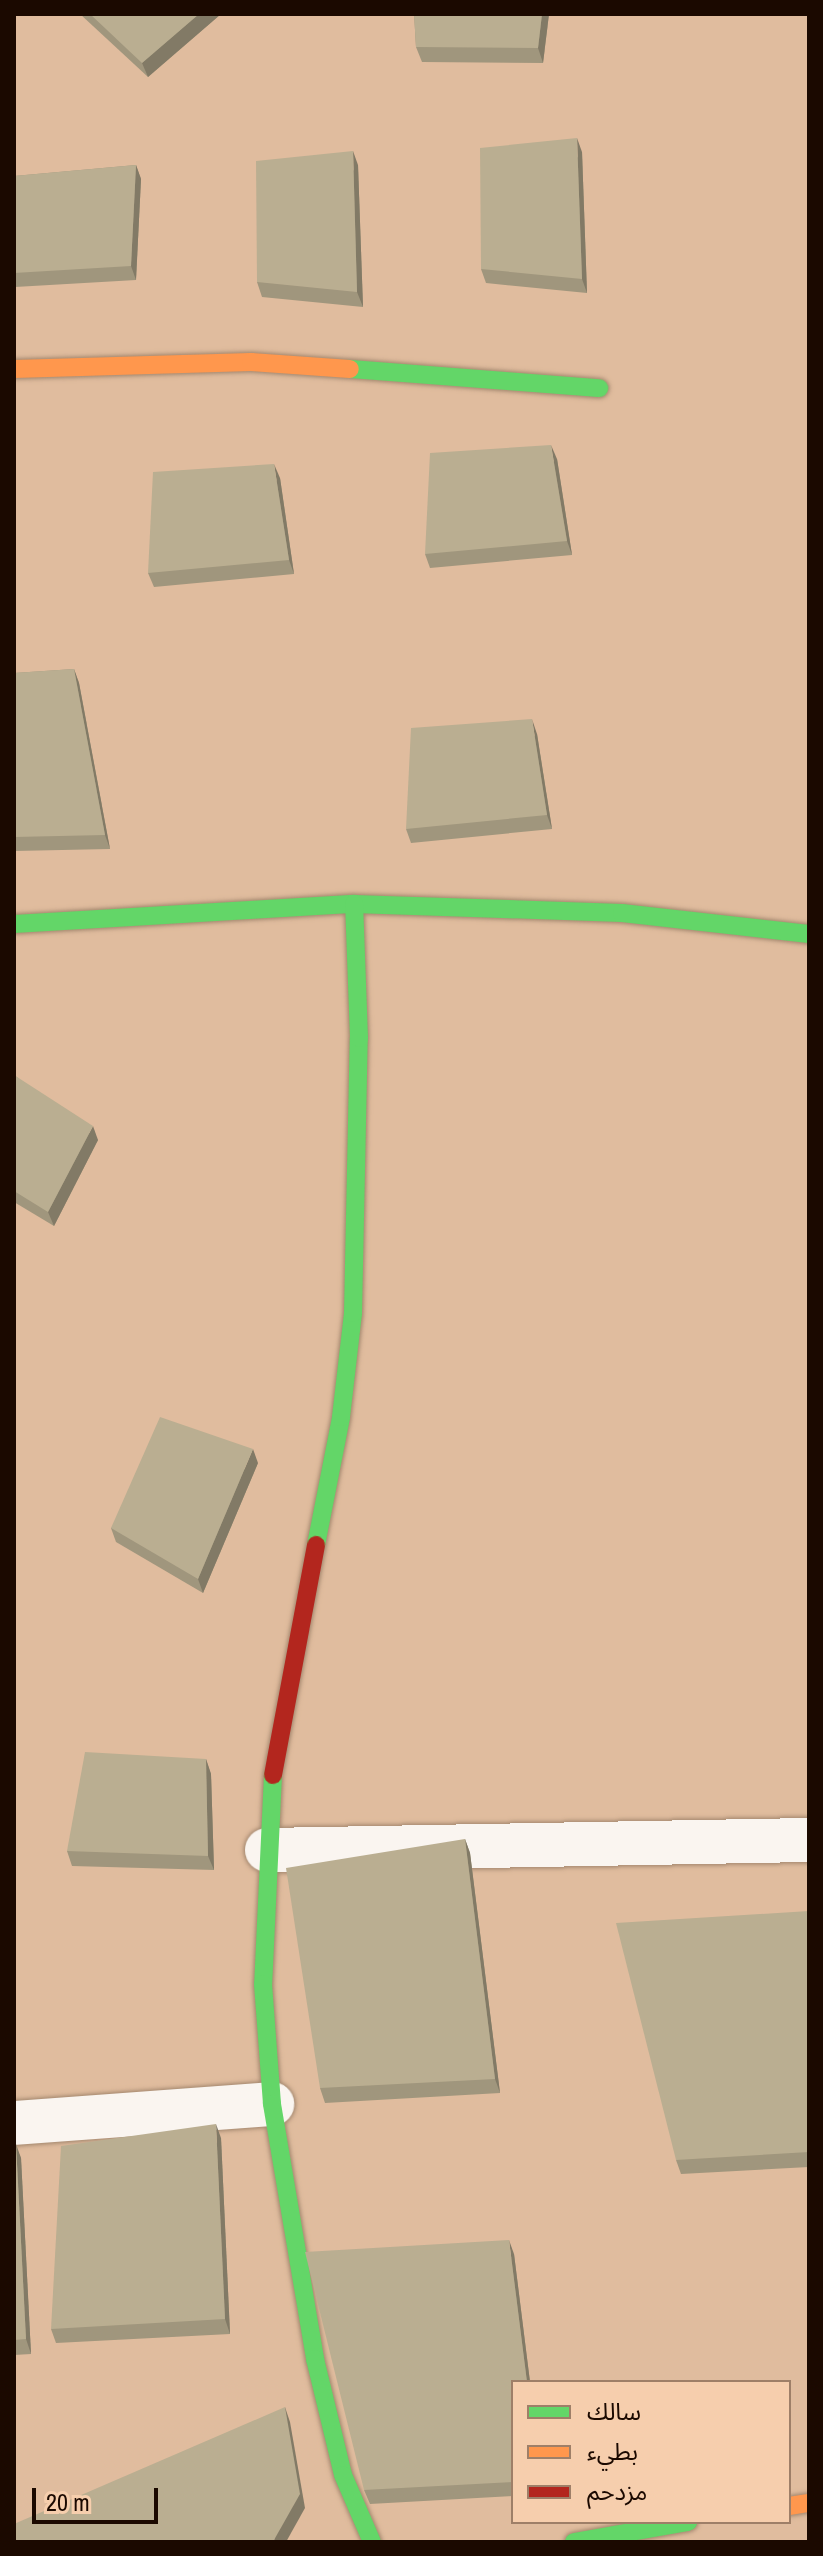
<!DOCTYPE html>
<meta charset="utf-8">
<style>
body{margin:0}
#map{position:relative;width:823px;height:2556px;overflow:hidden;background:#e0bc9e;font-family:"Archivo Narrow","Noto Sans Arabic",sans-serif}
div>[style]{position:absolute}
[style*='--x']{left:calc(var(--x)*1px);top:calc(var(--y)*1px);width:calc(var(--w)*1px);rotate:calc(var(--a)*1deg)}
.roads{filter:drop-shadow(0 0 2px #a4886f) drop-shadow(0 0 2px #a4886f)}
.street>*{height:44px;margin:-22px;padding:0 22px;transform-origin:22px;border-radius:22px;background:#faf5f0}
.fast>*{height:18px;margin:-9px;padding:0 9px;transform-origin:9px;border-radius:9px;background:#63d668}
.slow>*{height:18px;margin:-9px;padding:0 9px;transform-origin:9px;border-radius:9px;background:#ff974d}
.jam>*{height:18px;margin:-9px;padding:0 9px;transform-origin:9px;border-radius:9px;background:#b3261e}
.wall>*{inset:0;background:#a0967d}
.shaded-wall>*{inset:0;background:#827a66}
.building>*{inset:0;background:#baae91}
span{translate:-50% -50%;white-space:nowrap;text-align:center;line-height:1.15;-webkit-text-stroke:8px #f6cead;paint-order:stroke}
.frame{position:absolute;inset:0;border:16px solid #1b0900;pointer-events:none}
.legend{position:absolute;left:511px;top:2380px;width:280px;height:144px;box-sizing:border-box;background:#f6cead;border:2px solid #9e7f68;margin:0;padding:10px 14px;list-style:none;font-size:24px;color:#1b0900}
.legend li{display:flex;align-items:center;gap:16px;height:40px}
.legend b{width:40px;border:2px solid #9e7f68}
.scale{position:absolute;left:32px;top:2488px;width:126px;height:36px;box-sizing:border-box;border:4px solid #1b0900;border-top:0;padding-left:10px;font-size:24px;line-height:28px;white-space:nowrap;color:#1b0900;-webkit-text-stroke:6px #f6cead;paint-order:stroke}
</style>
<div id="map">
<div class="roads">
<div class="street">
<i style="--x:267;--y:1850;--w:542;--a:-1.06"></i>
<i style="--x:14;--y:2123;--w:259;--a:-4.2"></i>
</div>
<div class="fast">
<i style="--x:350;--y:369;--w:250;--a:4.4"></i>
<i style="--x:14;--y:924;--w:341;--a:-3.4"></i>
<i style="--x:354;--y:904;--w:268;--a:1.9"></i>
<i style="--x:622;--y:913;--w:188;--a:6.4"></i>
<i style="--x:316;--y:1545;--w:130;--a:-78.9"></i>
<i style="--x:341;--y:1417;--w:105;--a:-83.4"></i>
<i style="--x:353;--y:1313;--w:275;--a:-88.8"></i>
<i style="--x:359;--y:1038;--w:134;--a:-92.1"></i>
<i style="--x:273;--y:1775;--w:209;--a:92.7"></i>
<i style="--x:263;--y:1984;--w:120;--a:85.7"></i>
<i style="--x:272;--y:2104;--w:259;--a:80.4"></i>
<i style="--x:315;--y:2359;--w:119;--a:76.4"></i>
<i style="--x:343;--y:2475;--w:73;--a:66.6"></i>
<i style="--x:574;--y:2542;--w:116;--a:-10"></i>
</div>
<div class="slow">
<i style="--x:14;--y:369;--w:237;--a:-1.7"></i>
<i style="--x:251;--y:362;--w:99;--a:4"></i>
<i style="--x:789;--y:2506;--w:20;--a:-9"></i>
</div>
<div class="jam">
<i style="--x:273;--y:1775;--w:234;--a:-79.4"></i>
</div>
</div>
<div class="wall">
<i style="clip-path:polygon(80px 14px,221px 14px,148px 77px)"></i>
<i style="clip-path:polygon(414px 14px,549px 14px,543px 63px,422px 62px,416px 47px)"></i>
<i style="clip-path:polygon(582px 152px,587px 293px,486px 283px,481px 269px)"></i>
<i style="clip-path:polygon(136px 165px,141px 179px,136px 280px,15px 287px,14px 176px)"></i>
<i style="clip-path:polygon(358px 165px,363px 307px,262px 297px,257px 282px)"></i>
<i style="clip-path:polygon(557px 459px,572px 555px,430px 568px,425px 554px)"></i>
<i style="clip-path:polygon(280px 478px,294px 574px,154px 587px,148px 573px)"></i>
<i style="clip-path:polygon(74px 669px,79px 683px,110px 849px,14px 851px,14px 673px)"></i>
<i style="clip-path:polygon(537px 734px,552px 829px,411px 843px,406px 829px)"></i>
<i style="clip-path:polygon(14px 1075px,98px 1140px,54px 1226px,14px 1202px)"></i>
<i style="clip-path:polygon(258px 1463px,203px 1593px,116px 1542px,111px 1528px)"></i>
<i style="clip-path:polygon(206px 1759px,211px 1774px,214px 1870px,72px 1866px,67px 1851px)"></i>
<i style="clip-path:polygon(465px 1839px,470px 1853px,500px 2093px,325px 2103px,320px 2088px)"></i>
<i style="clip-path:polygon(809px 1911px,809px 2167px,681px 2174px,676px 2160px)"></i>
<i style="clip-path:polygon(221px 2138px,230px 2334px,56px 2343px,51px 2329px)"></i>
<i style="clip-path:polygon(14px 2144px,21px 2158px,31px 2354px,14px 2355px)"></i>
<i style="clip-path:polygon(514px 2254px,530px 2382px,513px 2382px,513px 2496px,370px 2504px,364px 2490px)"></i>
</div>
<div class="shaded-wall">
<i style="clip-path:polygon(199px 14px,221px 14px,148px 77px,142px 63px)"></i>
<i style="clip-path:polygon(542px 14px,549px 14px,543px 63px,538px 48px)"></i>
<i style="clip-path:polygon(577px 138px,582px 152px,587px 293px,582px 279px)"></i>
<i style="clip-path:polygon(353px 151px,358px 165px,363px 307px,357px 292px)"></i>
<i style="clip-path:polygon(136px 165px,141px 179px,136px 280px,131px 266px)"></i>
<i style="clip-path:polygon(551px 445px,557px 459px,572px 555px,567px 541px)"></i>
<i style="clip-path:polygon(274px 464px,280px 478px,294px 574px,289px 560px)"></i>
<i style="clip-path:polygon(74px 669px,79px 683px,110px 849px,105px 835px)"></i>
<i style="clip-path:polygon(532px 719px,537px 734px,552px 829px,547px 815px)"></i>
<i style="clip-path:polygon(93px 1126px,98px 1140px,54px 1226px,48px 1212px)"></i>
<i style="clip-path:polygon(253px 1449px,258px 1463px,203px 1593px,198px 1579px)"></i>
<i style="clip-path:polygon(206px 1759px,211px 1774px,214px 1870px,208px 1856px)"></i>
<i style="clip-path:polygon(465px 1839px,470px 1853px,500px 2093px,495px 2079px)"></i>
<i style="clip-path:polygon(216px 2124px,221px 2138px,230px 2334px,225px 2319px)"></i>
<i style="clip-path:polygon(16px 2144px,21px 2158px,31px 2354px,26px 2339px)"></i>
<i style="clip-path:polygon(509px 2240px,514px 2254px,530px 2382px,527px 2382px)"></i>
<i style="clip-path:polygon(285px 2407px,290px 2422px,305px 2508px,286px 2542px,274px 2542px)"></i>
</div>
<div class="building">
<i style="clip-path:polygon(90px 14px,199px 14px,142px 63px)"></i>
<i style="clip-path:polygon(414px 14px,542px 14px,538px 48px,416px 47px)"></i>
<i style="clip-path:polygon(577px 138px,582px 279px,481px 269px,480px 148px)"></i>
<i style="clip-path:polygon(353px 151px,357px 292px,257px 282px,256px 161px)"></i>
<i style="clip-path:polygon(136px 165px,131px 266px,14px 273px,14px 176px)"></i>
<i style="clip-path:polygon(551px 445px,567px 541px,425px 554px,430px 453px)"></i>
<i style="clip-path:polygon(274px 464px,289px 560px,148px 573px,153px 472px)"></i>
<i style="clip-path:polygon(74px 669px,105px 835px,14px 837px,14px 673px)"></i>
<i style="clip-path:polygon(532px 719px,547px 815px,406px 829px,411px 728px)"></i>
<i style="clip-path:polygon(14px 1075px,93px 1126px,48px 1212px,14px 1191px)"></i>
<i style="clip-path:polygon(160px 1417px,253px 1449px,198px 1579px,111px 1528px)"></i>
<i style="clip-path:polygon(85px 1752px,206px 1759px,208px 1856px,67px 1851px)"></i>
<i style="clip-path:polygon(465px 1839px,495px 2079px,320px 2088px,286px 1868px)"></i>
<i style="clip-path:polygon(809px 1911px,809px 2152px,676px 2160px,616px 1923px)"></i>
<i style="clip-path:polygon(216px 2124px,225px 2319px,51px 2329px,61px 2146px)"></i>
<i style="clip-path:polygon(14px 2144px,16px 2144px,26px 2339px,14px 2340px)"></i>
<i style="clip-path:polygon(509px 2240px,527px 2382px,513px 2382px,513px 2482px,364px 2490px,305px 2252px)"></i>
<i style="clip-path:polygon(285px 2407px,300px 2494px,274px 2540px,268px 2542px,14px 2542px,14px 2524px)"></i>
</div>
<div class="frame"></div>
<ul class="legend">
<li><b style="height:10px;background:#63d668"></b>سالك</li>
<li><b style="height:10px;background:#ff974d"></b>بطيء</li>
<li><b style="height:10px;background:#b3261e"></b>مزدحم</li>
</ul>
<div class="scale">20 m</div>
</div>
